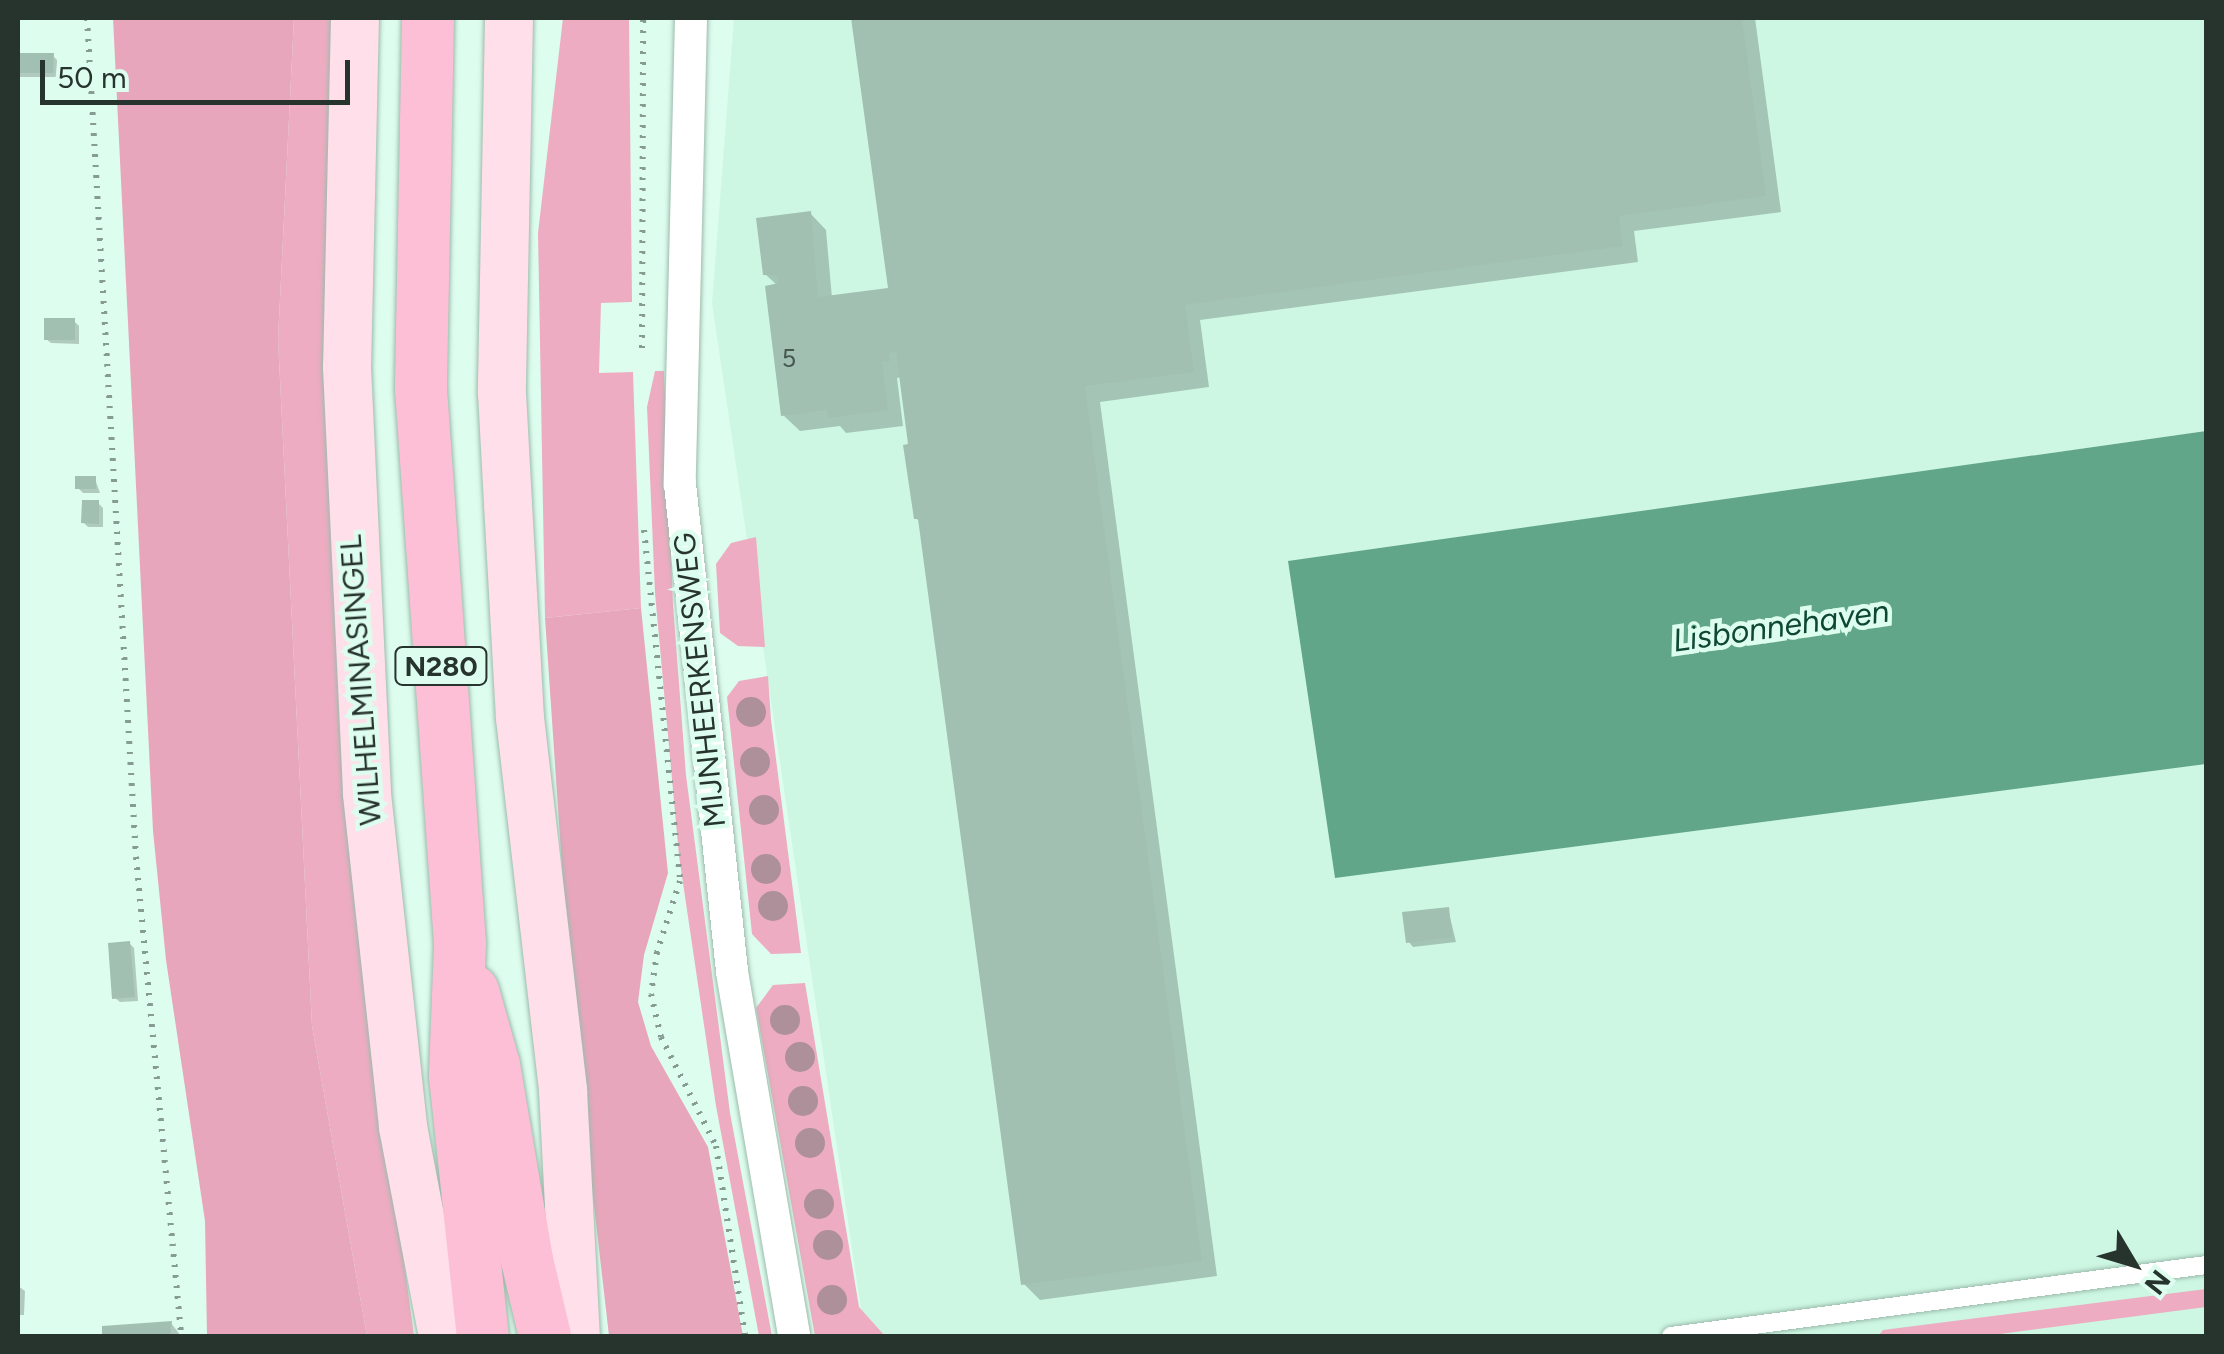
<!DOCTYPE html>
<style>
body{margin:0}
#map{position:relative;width:2224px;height:1354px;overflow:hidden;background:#ddfdee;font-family:Figtree,sans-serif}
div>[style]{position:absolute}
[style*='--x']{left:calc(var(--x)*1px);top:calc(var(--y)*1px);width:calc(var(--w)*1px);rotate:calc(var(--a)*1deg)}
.built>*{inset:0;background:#cdf7e3}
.green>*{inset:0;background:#eeacc2}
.forest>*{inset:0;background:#e8a6bc}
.water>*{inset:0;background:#61a689}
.shadow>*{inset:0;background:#0003}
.building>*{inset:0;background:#a1c0b1}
.path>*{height:6px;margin-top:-3px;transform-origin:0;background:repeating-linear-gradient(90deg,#869c92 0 2.5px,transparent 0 10.5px)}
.roads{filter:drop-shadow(0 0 2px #9cbbac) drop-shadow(0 0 2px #9cbbac)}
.lane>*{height:18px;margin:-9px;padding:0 9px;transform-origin:9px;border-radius:9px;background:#fff}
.street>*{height:32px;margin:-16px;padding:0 16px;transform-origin:16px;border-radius:16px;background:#fff}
.secondary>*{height:48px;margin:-24px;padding:0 24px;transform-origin:24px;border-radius:24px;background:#fedfea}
.primary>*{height:52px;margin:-26px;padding:0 26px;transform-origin:26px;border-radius:26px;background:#fdbfd6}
.trees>*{width:30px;height:30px;margin:-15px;border-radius:50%;background:#ad909a}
span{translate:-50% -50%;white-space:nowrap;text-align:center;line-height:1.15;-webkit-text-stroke:9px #ddfdee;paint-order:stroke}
.number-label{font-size:25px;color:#46574f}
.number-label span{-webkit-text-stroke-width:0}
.shield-label span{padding:2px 8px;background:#ddfdee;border:2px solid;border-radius:8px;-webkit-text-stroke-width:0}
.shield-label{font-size:28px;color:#27342e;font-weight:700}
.street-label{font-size:30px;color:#27342e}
.water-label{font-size:32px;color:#0e4834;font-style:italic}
.frame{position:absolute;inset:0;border:20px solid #27342e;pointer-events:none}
.north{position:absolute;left:2084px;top:1214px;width:100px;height:100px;-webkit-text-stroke:8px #ddfdee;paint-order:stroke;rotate:128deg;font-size:28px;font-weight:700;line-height:40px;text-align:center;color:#27342e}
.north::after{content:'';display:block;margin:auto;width:35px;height:45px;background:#27342e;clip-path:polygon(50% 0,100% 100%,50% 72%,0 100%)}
.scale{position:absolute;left:40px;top:60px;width:310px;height:45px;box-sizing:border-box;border:5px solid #27342e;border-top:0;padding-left:12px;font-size:30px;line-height:35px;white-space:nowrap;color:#27342e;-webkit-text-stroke:8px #ddfdee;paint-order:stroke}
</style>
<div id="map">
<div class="built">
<i style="clip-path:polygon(734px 18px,2206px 18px,2206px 431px,1288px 562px,1335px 878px,2206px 764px,2206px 1336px,865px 1336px,712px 303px)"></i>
</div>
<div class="green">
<i style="clip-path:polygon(294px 18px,341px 18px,351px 867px,414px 1336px,367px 1336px,312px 1026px,278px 339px)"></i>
<i style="clip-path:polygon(563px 18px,629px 18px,632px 302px,601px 303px,599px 373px,633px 372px,641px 608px,545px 618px,538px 233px)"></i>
<i style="clip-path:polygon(655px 371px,664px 371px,673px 605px,686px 775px,730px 1113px,772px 1336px,759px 1336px,716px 1106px,679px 856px,655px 593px,647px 407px)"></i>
<i style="clip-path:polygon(756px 537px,765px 647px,738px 646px,720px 633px,716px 564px,731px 543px)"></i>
<i style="clip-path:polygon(768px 676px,771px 720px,801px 953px,771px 954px,752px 934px,727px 697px,739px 681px)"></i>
<i style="clip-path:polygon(805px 983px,859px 1307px,885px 1336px,815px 1336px,756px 1008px,773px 985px)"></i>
<i style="clip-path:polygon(2206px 1289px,2206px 1307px,1985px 1336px,1878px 1336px,1883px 1330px)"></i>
</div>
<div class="forest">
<i style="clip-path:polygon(113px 18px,294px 18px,278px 339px,312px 1026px,367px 1336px,207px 1336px,205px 1221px,166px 960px,153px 831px)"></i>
<i style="clip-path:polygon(641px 608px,668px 873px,644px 955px,638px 1002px,651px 1046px,708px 1147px,743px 1336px,609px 1336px,572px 1013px,545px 618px)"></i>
</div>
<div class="water">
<i style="clip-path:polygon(2206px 431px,2206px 764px,1335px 878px,1288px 561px)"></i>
</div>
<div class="shadow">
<i style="clip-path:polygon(854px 18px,1755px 18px,1781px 212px,1634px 231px,1638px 262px,1200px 320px,1209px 387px,1100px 402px,1217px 1276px,1040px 1300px,1024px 1284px,922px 524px,916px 518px,902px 377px,897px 378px,903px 426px,846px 433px,840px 426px,800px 431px,783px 415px,778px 286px,765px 274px,810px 213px,826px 230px,832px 298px,891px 290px)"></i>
<i style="clip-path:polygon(18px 55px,53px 56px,57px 60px,57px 77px,20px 77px)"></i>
<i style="clip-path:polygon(74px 321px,79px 326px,79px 344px,51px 343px,46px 339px)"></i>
<i style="clip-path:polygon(95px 479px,100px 493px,83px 493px,78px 488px)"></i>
<i style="clip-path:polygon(98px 503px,103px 508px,103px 527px,88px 527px,83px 522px)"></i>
<i style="clip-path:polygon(1448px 909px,1456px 942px,1413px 947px,1409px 942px)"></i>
<i style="clip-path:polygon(130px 944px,134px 948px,138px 1001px,120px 1002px,115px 998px)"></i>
<i style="clip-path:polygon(18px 1286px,25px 1291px,24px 1315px,18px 1315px)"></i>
<i style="clip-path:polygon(171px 1323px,181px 1336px,104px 1336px,105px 1328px)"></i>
</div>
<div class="building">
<i style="clip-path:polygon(851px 18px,1742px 18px,1766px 196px,1619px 216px,1623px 246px,1185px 305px,1194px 372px,1085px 386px,1202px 1261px,1021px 1285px,918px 519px,914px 519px,903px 445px,908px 444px,896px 352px,889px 353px,890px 361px,882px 362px,888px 410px,828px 418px,827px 410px,781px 416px,765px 286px,779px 283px,777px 275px,763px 275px,756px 218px,811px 211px,818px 297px,888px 288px)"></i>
<i style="clip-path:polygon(18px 53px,54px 53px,53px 73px,18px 73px)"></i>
<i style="clip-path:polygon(44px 318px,75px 318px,75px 340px,44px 340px)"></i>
<i style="clip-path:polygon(75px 476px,96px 476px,96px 489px,75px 489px)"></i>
<i style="clip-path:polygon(82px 500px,99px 500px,99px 524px,81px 523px)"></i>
<i style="clip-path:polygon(1449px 907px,1452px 937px,1406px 943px,1402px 912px)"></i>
<i style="clip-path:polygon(130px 941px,135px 997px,112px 999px,108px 943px)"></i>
<i style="clip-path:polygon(172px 1321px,170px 1336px,102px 1336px,102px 1326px)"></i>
</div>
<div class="path">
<i style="--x:87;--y:18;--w:840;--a:86.66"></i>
<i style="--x:136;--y:857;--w:481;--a:84.6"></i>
<i style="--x:642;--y:348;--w:330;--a:-89.8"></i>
<i style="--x:644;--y:530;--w:353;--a:84.1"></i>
<i style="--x:680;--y:881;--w:75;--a:107.9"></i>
<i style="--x:657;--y:952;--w:42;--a:98.1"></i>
<i style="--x:651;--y:994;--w:44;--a:76.9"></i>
<i style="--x:661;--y:1037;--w:122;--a:63.2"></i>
<i style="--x:716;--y:1146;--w:192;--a:81.3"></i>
</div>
<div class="roads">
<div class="lane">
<i style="--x:1671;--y:1336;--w:540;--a:-7.56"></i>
</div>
<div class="street">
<i style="--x:691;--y:18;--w:466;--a:91.4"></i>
<i style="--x:680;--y:484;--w:491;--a:83.9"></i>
<i style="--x:732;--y:972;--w:369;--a:80.3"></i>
</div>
<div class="secondary">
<i style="--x:355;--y:18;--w:349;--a:91.3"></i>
<i style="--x:347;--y:367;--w:427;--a:87.3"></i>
<i style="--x:367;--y:794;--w:335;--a:83.8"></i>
<i style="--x:403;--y:1127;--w:213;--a:79.2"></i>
<i style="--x:509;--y:18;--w:375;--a:91.1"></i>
<i style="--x:502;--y:393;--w:111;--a:86.9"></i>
<i style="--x:508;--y:504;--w:214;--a:86.8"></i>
<i style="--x:520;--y:718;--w:375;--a:83.4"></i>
<i style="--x:563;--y:1091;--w:245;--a:87"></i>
</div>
<div class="primary">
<i style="--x:428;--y:18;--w:371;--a:91.1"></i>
<i style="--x:421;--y:389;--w:556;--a:85.98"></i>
<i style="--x:460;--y:944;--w:132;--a:92.2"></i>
<i style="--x:455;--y:1076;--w:262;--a:83.9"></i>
<i style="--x:473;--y:991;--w:77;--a:74.2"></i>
<i style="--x:494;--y:1065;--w:198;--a:80.4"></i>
<i style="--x:527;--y:1260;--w:78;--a:76.7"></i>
</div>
</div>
<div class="trees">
<i style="left:751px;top:712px"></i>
<i style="left:755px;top:762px"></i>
<i style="left:764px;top:810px"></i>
<i style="left:766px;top:869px"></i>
<i style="left:773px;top:906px"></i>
<i style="left:785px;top:1020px"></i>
<i style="left:800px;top:1057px"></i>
<i style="left:803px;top:1101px"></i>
<i style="left:810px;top:1143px"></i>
<i style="left:819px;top:1204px"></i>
<i style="left:828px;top:1245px"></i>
<i style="left:832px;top:1300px"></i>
</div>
<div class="number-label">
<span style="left:789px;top:358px">5</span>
</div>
<div class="shield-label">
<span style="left:441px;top:666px">N280</span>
</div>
<div class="street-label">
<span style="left:361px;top:680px;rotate:-94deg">WILHELMINASINGEL</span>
<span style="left:700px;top:680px;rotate:-96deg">MIJNHEERKENSWEG</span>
</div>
<div class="water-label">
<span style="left:1781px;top:626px;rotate:-8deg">Lisbonnehaven</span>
</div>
<div class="frame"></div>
<div class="north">N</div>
<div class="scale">50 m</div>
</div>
